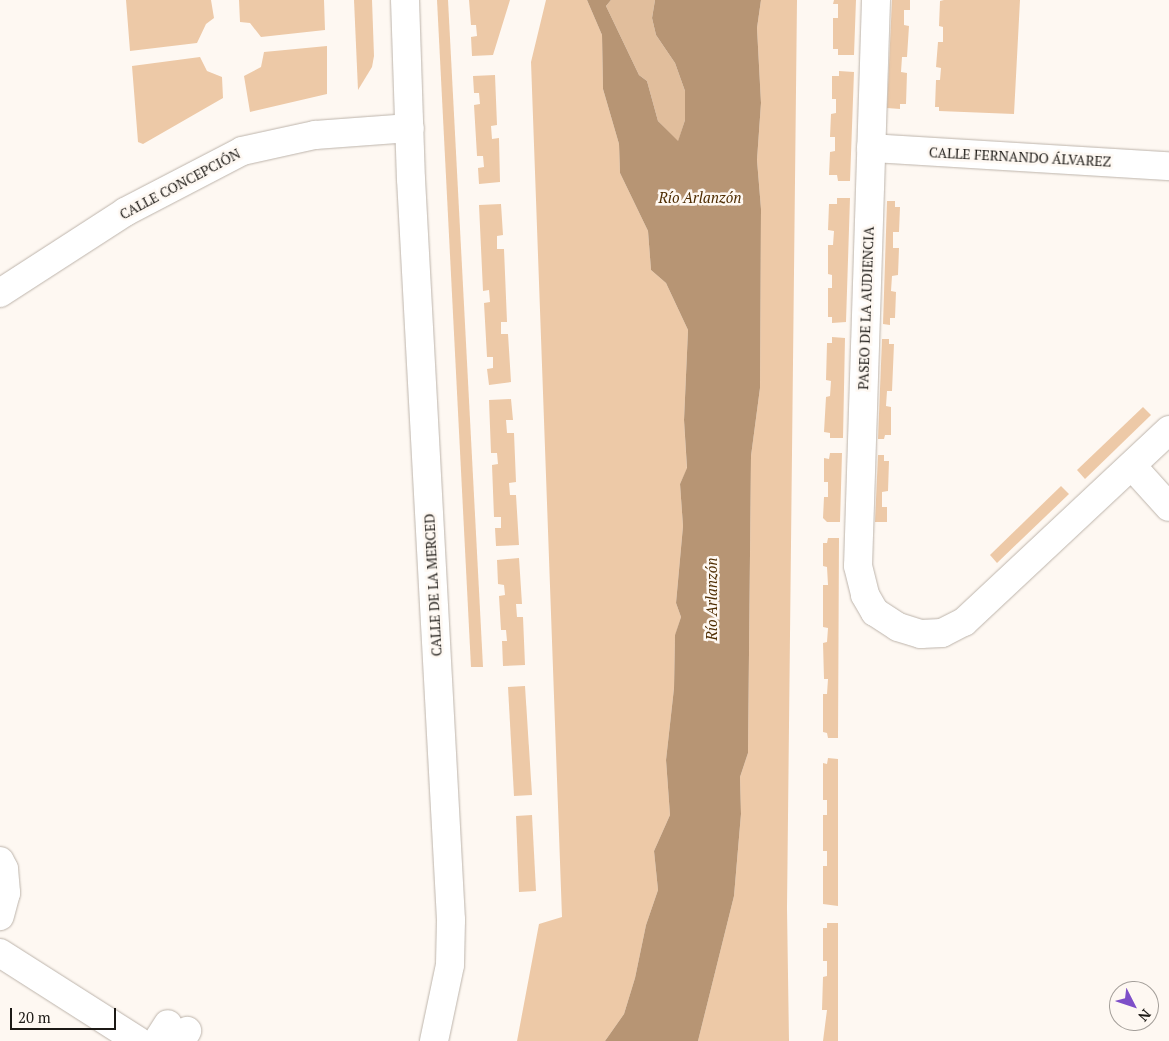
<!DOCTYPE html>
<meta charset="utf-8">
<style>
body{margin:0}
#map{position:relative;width:1169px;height:1041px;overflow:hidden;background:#fef8f2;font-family:"PT Serif",serif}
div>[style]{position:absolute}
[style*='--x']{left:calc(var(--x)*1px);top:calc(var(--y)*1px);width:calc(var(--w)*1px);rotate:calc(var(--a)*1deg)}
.green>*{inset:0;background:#edc9a7}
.forest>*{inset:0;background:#e1be9c}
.water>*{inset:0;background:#b79574}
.roads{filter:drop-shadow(0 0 1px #bdb4ab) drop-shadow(0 0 1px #bdb4ab)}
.street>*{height:28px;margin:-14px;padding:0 14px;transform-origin:14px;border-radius:14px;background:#fff}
.highway>*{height:28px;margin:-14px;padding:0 14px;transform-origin:14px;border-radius:14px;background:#fff}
span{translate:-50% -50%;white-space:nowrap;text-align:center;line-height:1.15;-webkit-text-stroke:5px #fef8f2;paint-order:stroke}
.street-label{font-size:14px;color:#1c1915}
.water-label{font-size:15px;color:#4e2c00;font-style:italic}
.north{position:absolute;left:1109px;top:981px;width:50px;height:50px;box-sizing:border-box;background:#fef8f2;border:1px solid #a49f9a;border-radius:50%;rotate:131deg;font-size:14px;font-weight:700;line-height:20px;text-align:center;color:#1c1915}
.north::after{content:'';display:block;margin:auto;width:18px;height:22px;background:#7e4fc8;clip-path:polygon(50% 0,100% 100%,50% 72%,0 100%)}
.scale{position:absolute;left:10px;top:1008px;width:106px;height:22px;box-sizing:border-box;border:2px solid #1c1915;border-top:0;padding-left:6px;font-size:15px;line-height:18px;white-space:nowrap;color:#1c1915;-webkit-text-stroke:4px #fef8f2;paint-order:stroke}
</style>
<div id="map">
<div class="green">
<i style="clip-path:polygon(126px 0,211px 0,214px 18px,206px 24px,197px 43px,130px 51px)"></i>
<i style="clip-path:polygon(239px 0,324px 0,325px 30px,261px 37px,250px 23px,240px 22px)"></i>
<i style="clip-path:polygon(354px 0,372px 0,374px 56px,372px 67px,358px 90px)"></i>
<i style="clip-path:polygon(437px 0,448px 0,483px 667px,471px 667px)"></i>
<i style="clip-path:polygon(469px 0,510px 0,493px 55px,472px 56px,471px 37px,477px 36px,476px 25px,471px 25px)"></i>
<i style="clip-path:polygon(546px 0,587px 0,602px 35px,603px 89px,619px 144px,620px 173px,648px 231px,651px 270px,666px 283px,688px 330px,684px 420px,687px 469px,680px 484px,683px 526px,676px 603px,681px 617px,675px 636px,674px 688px,666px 760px,670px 815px,654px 851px,658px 890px,646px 925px,635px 978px,624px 1014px,605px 1041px,517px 1041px,539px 924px,562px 917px,531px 62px)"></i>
<i style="clip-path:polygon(761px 0,797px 0,787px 908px,789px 1041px,698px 1041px,734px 896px,741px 814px,740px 777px,748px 753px,751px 456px,760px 388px,761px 209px,757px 160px,761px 103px,757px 28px)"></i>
<i style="clip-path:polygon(834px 0,856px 0,854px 55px,838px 55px,838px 49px,833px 49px,833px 18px,838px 18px,838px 4px,833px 4px)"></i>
<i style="clip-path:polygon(892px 0,910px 0,910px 10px,904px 10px,904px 25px,909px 26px,907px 57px,902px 57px,901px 72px,907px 73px,906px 104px,900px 104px,900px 109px,887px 108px)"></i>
<i style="clip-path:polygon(944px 0,1020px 0,1014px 114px,939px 111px,939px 107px,935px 107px,936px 80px,940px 80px,941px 68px,936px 67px,938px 42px,943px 42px,943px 27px,939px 26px,940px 1px)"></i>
<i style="clip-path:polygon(327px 46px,327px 94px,250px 112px,244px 76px,261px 67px,264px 52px)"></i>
<i style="clip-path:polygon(200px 57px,207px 71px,222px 77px,223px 98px,143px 144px,138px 142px,132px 66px)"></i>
<i style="clip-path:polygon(839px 71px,854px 72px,850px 181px,838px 181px,837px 175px,829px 175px,830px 152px,835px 151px,835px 137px,830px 137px,831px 114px,836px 113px,836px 99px,832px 99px,832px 76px,839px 76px)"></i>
<i style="clip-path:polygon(495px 75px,497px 125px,491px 126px,492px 139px,499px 138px,500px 182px,479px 184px,478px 168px,484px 167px,483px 156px,477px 156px,474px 105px,480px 104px,479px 93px,474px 93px,473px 76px)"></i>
<i style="clip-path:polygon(837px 198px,850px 198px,846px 322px,832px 323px,832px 317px,828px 317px,828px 288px,832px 288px,832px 275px,828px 274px,828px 245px,833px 245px,834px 231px,828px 230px,829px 204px,837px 204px)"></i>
<i style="clip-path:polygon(887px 201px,895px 201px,895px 207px,900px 207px,899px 232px,893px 232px,893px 248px,899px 248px,898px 275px,892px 276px,891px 291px,896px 292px,895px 318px,890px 318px,890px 325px,883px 324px)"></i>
<i style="clip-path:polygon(501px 204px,503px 235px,497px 236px,497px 249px,504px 249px,507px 322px,501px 322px,501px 334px,508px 334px,511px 382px,489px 385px,487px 369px,493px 368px,493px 357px,487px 357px,484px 303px,490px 302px,489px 290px,483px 291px,479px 205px)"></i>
<i style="clip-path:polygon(832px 337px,845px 338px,843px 438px,830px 438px,830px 433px,824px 432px,826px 397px,830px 396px,831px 381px,826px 380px,827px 343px,832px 343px)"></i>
<i style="clip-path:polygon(882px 339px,889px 339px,889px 344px,894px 344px,892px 391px,887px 391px,886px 406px,891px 407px,891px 435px,885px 435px,884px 439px,878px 439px)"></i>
<i style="clip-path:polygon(511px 399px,513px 420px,506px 420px,507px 433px,514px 433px,516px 482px,509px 483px,510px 495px,516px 495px,519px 545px,496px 546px,495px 528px,501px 528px,501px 517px,494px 517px,492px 465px,498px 464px,497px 453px,491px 453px,489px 400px)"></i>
<i style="clip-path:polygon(1143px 407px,1151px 415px,1085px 479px,1077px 470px)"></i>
<i style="clip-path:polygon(830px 453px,842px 453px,840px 522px,827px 522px,823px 518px,824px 497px,828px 497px,828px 482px,824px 482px,824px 458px,829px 459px)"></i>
<i style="clip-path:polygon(878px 455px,884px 455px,884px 461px,889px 461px,888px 491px,882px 492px,882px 507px,887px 507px,887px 522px,875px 522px)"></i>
<i style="clip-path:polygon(1061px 486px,1069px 494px,997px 563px,990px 555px)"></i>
<i style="clip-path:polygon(828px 538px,839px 538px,838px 738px,828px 738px,827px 733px,823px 732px,823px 694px,827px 694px,828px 679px,824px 679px,823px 643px,827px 642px,828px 628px,823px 627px,823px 585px,828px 585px,827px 567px,823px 566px,823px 543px,827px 543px)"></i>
<i style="clip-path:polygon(519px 558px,522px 604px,516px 604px,517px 617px,523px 617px,525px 665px,503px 666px,502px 641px,507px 641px,506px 630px,501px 630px,499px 596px,505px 595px,504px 585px,498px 584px,497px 560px)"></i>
<i style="clip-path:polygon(525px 686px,532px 795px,514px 796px,508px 687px)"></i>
<i style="clip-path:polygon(828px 758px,838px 759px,838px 906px,823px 904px,823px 866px,827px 866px,827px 851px,823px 851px,823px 815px,827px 815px,827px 800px,823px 800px,823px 763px,827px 764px)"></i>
<i style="clip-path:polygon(532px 815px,536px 891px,519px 892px,516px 816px)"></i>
<i style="clip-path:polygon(827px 923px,838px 923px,838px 1041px,823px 1041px,827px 1010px,822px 1010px,823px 977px,827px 976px,827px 961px,823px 961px,823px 928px,827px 928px)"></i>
</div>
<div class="forest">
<i style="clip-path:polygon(611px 0,655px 0,652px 18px,656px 35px,675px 63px,685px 91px,685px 120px,678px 142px,658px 121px,647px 81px,639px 75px,606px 6px)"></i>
</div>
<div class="water">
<i style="clip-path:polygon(587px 0,611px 0,606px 6px,639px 75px,647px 81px,658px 121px,678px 141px,685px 120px,685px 91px,675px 63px,656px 35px,652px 18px,655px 0,761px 0,757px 28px,761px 103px,757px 160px,761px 209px,760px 388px,751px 456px,748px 753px,740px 777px,741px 814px,734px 896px,698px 1041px,605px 1041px,624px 1014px,635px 978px,646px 925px,658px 890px,654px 851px,670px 815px,666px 760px,674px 688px,675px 635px,681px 617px,676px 603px,683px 526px,680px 484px,687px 468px,684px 420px,688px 330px,666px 283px,651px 270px,648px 231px,620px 173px,619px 144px,603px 89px,602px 35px)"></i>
</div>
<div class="roads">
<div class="street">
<i style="--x:876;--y:0;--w:566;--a:91.82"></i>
<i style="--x:858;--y:566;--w:30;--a:76"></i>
<i style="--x:865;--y:595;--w:20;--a:60"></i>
<i style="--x:875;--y:612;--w:27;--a:33"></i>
<i style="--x:898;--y:627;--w:24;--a:17"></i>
<i style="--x:921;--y:634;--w:21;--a:-3"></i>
<i style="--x:942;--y:633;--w:25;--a:-27"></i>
<i style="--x:964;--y:622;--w:281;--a:-43.1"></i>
<i style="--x:871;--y:148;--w:299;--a:3.5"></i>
<i style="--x:0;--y:293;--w:149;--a:-32.9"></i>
<i style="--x:125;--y:212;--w:132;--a:-27.5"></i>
<i style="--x:242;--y:151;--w:75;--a:-12.4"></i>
<i style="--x:315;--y:135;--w:95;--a:-4.2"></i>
<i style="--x:1132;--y:466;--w:55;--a:47.9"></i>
<i style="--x:0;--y:861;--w:9;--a:63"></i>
<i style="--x:4;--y:869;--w:24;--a:85"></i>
<i style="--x:6;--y:893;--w:24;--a:105"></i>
<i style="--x:0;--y:953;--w:164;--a:32.5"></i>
<i style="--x:157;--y:1041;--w:20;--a:-57"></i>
<i style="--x:181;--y:1041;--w:12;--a:-59"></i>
</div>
<div class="highway">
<i style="--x:405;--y:0;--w:179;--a:88.1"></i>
<i style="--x:411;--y:179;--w:742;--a:86.91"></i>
<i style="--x:451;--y:920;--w:45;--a:91.3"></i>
<i style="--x:450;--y:965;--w:78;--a:101.9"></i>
</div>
</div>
<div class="street-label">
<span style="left:1020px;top:157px;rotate:3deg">CALLE FERNANDO ÁLVAREZ</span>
<span style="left:180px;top:184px;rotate:-28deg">CALLE CONCEPCIÓN</span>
<span style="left:866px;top:308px;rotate:-88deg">PASEO DE LA AUDIENCIA</span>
<span style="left:433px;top:585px;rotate:-93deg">CALLE DE LA MERCED</span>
</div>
<div class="water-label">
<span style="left:700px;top:198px">Río Arlanzón</span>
<span style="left:712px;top:599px;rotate:-90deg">Río Arlanzón</span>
</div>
<div class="north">N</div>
<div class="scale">20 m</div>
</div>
